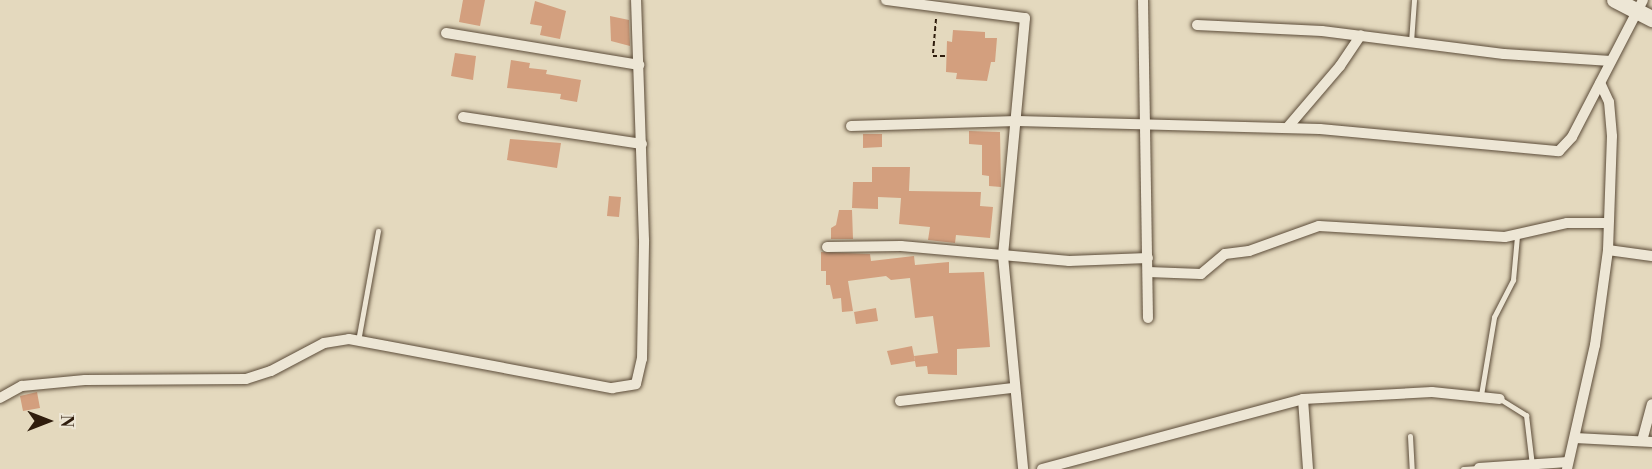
<!DOCTYPE html>
<style>
body{margin:0}
#map{position:relative;width:1652px;height:469px;overflow:hidden;background:#e4d9be;font-family:"Libre Bodoni",serif}
div>[style]{position:absolute}
[style*='--x']{left:calc(var(--x)*1px);top:calc(var(--y)*1px);width:calc(var(--w)*1px);rotate:calc(var(--a)*1deg)}
.building>*{inset:0;background:#d39f7e}
.path>*{height:2px;margin-top:-1px;transform-origin:0;background:repeating-linear-gradient(90deg,#2f1d0d 0 4.5px,transparent 0 7.5px)}
.roads{filter:drop-shadow(0 0 2px #5c4c39) drop-shadow(0 0 2px #5c4c39)}
.lane>*{height:5px;margin:-2.5px;padding:0 2.5px;transform-origin:2.5px;border-radius:2.5px;background:#ede6d5}
.street>*{height:10px;margin:-5px;padding:0 5px;transform-origin:5px;border-radius:5px;background:#ede6d5}
.secondary>*{height:16px;margin:-8px;padding:0 8px;transform-origin:8px;border-radius:8px;background:#ede6d5}
span{translate:-50% -50%;white-space:nowrap;text-align:center;line-height:1.15;-webkit-text-stroke:4.5px #ede6d5;paint-order:stroke}
.north{position:absolute;left:18px;top:391px;width:60px;height:60px;-webkit-text-stroke:4px #ede6d5;paint-order:stroke;rotate:90deg;font-size:16px;font-weight:700;line-height:24px;text-align:center;color:#2f1d0d}
.north::after{content:'';display:block;margin:auto;width:21px;height:27px;background:#2f1d0d;clip-path:polygon(50% 0,100% 100%,50% 72%,0 100%)}
</style>
<div id="map">
<div class="building">
<i style="clip-path:polygon(463px 0,485px 0,480px 26px,459px 22px)"></i>
<i style="clip-path:polygon(535px 1px,566px 11px,560px 39px,540px 35px,542px 26px,530px 24px)"></i>
<i style="clip-path:polygon(610px 16px,629px 20px,630px 46px,611px 41px)"></i>
<i style="clip-path:polygon(953px 30px,985px 32px,985px 38px,997px 38px,995px 62px,991px 62px,987px 81px,956px 79px,957px 73px,946px 72px,947px 41px,952px 42px)"></i>
<i style="clip-path:polygon(455px 53px,476px 56px,473px 80px,451px 76px)"></i>
<i style="clip-path:polygon(511px 60px,530px 63px,529px 68px,547px 70px,546px 74px,581px 80px,577px 102px,560px 99px,561px 94px,507px 88px)"></i>
<i style="clip-path:polygon(969px 131px,1000px 132px,1001px 187px,989px 186px,989px 176px,982px 175px,982px 145px,969px 144px)"></i>
<i style="clip-path:polygon(863px 134px,882px 134px,882px 147px,863px 148px)"></i>
<i style="clip-path:polygon(510px 139px,561px 143px,557px 168px,507px 160px)"></i>
<i style="clip-path:polygon(872px 167px,910px 167px,909px 191px,981px 192px,980px 206px,993px 207px,990px 238px,956px 235px,955px 243px,928px 240px,930px 227px,899px 224px,901px 198px,878px 197px,878px 209px,852px 208px,853px 182px,872px 182px)"></i>
<i style="clip-path:polygon(609px 196px,621px 197px,619px 217px,607px 216px)"></i>
<i style="clip-path:polygon(839px 210px,852px 210px,853px 239px,831px 239px,831px 228px,836px 225px)"></i>
<i style="clip-path:polygon(821px 252px,870px 254px,871px 261px,914px 256px,915px 265px,949px 262px,949px 273px,984px 272px,990px 347px,957px 349px,957px 375px,928px 374px,927px 366px,916px 367px,914px 356px,938px 353px,933px 316px,915px 318px,910px 278px,891px 280px,886px 276px,848px 281px,853px 311px,842px 312px,841px 298px,833px 299px,830px 285px,826px 285px,826px 271px,821px 271px)"></i>
<i style="clip-path:polygon(876px 308px,878px 321px,856px 324px,854px 312px)"></i>
<i style="clip-path:polygon(912px 346px,915px 361px,891px 365px,887px 351px)"></i>
<i style="clip-path:polygon(37px 392px,40px 408px,23px 411px,20px 396px)"></i>
</div>
<div class="path">
<i style="--x:936;--y:19;--w:37;--a:95"></i>
<i style="--x:933;--y:56;--w:13;--a:0"></i>
</div>
<div class="roads">
<div class="lane">
<i style="--x:1411;--y:42;--w:42;--a:-85.9"></i>
<i style="--x:358;--y:341;--w:112;--a:-79.7"></i>
<i style="--x:1481;--y:395;--w:79;--a:-80.5"></i>
<i style="--x:1494;--y:317;--w:42;--a:-62.8"></i>
<i style="--x:1513;--y:280;--w:44;--a:-84.8"></i>
<i style="--x:1500;--y:399;--w:31;--a:32"></i>
<i style="--x:1526;--y:415;--w:50;--a:83.2"></i>
<i style="--x:1410;--y:436;--w:33;--a:87"></i>
<i style="--x:1463;--y:469;--w:16;--a:-4"></i>
</div>
<div class="street">
<i style="--x:886;--y:0;--w:140;--a:7.4"></i>
<i style="--x:1025;--y:18;--w:239;--a:95.3"></i>
<i style="--x:1003;--y:256;--w:214;--a:84.6"></i>
<i style="--x:1143;--y:0;--w:318;--a:89.1"></i>
<i style="--x:1197;--y:25;--w:125;--a:2.7"></i>
<i style="--x:1322;--y:31;--w:183;--a:7.2"></i>
<i style="--x:1504;--y:54;--w:107;--a:3.7"></i>
<i style="--x:446;--y:33;--w:196;--a:9.4"></i>
<i style="--x:463;--y:117;--w:181;--a:8.6"></i>
<i style="--x:851;--y:126;--w:166;--a:-1.7"></i>
<i style="--x:1017;--y:121;--w:303;--a:1.5"></i>
<i style="--x:1320;--y:129;--w:240;--a:5.3"></i>
<i style="--x:1559;--y:151;--w:19;--a:-47"></i>
<i style="--x:1572;--y:137;--w:154;--a:-62.6"></i>
<i style="--x:1287;--y:128;--w:82;--a:-49.5"></i>
<i style="--x:1340;--y:66;--w:37;--a:-56"></i>
<i style="--x:827;--y:247;--w:74;--a:-0.8"></i>
<i style="--x:901;--y:246;--w:169;--a:5.1"></i>
<i style="--x:1069;--y:261;--w:79;--a:-2.2"></i>
<i style="--x:1608;--y:250;--w:44;--a:7.8"></i>
<i style="--x:1148;--y:272;--w:53;--a:2.2"></i>
<i style="--x:1201;--y:274;--w:31;--a:-40"></i>
<i style="--x:1225;--y:254;--w:24;--a:-7"></i>
<i style="--x:1249;--y:251;--w:74;--a:-19.7"></i>
<i style="--x:1319;--y:226;--w:186;--a:3.4"></i>
<i style="--x:1505;--y:237;--w:64;--a:-12.7"></i>
<i style="--x:1567;--y:223;--w:41;--a:0"></i>
<i style="--x:0;--y:398;--w:25;--a:-29"></i>
<i style="--x:22;--y:386;--w:63;--a:-5.4"></i>
<i style="--x:85;--y:380;--w:161;--a:-0.4"></i>
<i style="--x:246;--y:379;--w:26;--a:-18"></i>
<i style="--x:271;--y:371;--w:60;--a:-27.8"></i>
<i style="--x:324;--y:343;--w:25;--a:-9"></i>
<i style="--x:349;--y:339;--w:268;--a:10.6"></i>
<i style="--x:612;--y:388;--w:24;--a:-9"></i>
<i style="--x:636;--y:384;--w:26;--a:-77"></i>
<i style="--x:642;--y:359;--w:119;--a:-89"></i>
<i style="--x:644;--y:240;--w:240;--a:-91.9"></i>
<i style="--x:1303;--y:399;--w:70;--a:85.9"></i>
<i style="--x:900;--y:401;--w:114;--a:-6.6"></i>
<i style="--x:1575;--y:438;--w:77;--a:3"></i>
<i style="--x:1642;--y:441;--w:38;--a:-75"></i>
<i style="--x:1479;--y:468;--w:89;--a:-3.9"></i>
<i style="--x:1042;--y:469;--w:270;--a:-15"></i>
<i style="--x:1303;--y:399;--w:129;--a:-3.1"></i>
<i style="--x:1432;--y:392;--w:68;--a:5.9"></i>
<i style="--x:1567;--y:469;--w:127;--a:-77.3"></i>
<i style="--x:1595;--y:345;--w:96;--a:-82.2"></i>
<i style="--x:1608;--y:250;--w:114;--a:-88"></i>
<i style="--x:1612;--y:136;--w:34;--a:-95"></i>
<i style="--x:1609;--y:102;--w:21;--a:-115"></i>
</div>
<div class="secondary">
<i style="--x:1615;--y:0;--w:42;--a:27.2"></i>
</div>
</div>
<div class="north">N</div>
</div>
